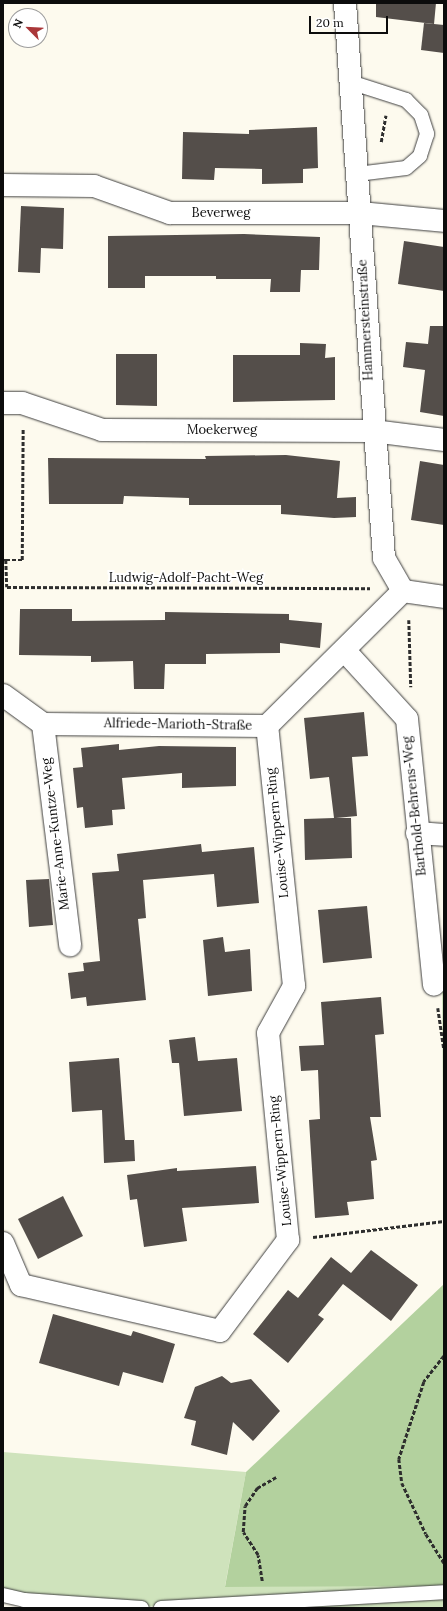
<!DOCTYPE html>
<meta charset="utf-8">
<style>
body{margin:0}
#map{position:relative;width:447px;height:1611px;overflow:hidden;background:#fdfaee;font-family:Lora,serif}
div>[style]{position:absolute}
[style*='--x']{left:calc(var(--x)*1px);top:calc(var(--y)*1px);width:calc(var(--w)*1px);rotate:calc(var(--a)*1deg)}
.green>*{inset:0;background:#cfe3bc}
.forest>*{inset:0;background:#b3d19e}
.building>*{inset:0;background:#544e4a}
.path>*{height:2.5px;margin-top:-1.25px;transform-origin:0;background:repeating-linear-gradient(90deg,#2e2e2e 0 4px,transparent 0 6px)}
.roads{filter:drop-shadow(0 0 1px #3f3f3f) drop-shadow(0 0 1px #3f3f3f)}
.service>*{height:14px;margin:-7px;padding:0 7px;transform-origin:7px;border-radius:7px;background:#fff}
.minor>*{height:22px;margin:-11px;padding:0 11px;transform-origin:11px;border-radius:11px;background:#fff}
span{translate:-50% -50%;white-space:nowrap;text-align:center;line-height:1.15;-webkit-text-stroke:4px #fff;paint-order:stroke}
.street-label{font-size:13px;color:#0c0c0c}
.frame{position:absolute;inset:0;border:4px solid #0c0c0c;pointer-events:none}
.north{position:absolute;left:8px;top:8px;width:40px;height:40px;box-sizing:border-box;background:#fff;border:1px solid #9e9e9e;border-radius:50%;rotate:294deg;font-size:11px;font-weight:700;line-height:16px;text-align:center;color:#0c0c0c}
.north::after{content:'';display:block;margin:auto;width:14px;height:18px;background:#aa3739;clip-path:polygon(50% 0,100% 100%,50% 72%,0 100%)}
.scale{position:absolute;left:309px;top:16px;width:79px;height:18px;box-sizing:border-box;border:2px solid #0c0c0c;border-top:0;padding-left:5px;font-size:12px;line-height:14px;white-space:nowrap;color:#0c0c0c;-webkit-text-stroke:3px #fff;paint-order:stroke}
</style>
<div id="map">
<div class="green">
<i style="clip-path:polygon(442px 991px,444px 991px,444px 1276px)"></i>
<i style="clip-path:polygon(3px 1452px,246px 1472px,225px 1586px,444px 1586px,444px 1608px,22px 1606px,3px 1602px)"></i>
</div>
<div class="forest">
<i style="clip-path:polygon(444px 1284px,444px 1586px,225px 1587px,246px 1472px)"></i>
</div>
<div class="building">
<i style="clip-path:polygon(376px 3px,436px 3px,434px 24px,376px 17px)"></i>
<i style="clip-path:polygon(424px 23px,444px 25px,444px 53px,421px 50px)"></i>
<i style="clip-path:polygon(317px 127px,318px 168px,303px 169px,303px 183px,262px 184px,262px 169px,215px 168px,214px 180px,182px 179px,183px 132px,249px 134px,249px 130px)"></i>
<i style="clip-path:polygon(21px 206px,64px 208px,63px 249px,41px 248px,40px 273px,18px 272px)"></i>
<i style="clip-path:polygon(244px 234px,320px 237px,319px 270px,301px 270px,300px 292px,270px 292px,271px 279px,216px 279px,216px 276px,145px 276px,145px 288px,108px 288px,108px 236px)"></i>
<i style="clip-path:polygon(404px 241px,444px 247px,444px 291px,398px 284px)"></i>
<i style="clip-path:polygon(430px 326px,444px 326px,444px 416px,420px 412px,425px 370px,403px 367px,406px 342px,428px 344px)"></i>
<i style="clip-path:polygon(300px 343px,326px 344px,325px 358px,335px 357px,335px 400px,233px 402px,233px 355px,300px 355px)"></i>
<i style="clip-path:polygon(116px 354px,157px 354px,157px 406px,116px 405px)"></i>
<i style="clip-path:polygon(286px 455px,340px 461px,337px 498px,356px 497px,356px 517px,334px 518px,281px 514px,281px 505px,189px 505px,189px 498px,124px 496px,123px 504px,49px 504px,48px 458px,206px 459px,205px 456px)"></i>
<i style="clip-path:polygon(420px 461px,444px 465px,444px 525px,411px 520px)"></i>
<i style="clip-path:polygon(20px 609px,72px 609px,72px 621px,165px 620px,165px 612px,289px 614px,289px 620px,322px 623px,320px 648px,280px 643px,280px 653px,206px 654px,206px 664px,165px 664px,164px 689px,134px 689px,133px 661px,91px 662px,91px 656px,19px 655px)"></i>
<i style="clip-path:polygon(364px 712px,368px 756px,352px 757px,357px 816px,336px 818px,351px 818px,352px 858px,305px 860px,304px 819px,334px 818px,329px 777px,310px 779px,304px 718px)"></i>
<i style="clip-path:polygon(119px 744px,119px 750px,159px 746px,236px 747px,236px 786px,182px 788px,182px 773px,122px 778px,125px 809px,112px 810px,113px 825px,85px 828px,83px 807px,77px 808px,73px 768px,83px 767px,81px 748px)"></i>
<i style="clip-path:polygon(201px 844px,202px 852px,254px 847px,259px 903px,217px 907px,214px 874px,143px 880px,146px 918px,138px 919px,146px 1000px,87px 1006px,86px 997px,71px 999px,68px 973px,84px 971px,83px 963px,100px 961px,92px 873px,119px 871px,117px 854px)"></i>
<i style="clip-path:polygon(49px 879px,53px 925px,29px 927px,26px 880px)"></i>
<i style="clip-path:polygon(367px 906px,372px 958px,323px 963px,318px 910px)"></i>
<i style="clip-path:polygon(223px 937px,225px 952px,250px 949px,252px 991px,208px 996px,203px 940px)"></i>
<i style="clip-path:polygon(381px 997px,384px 1034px,375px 1035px,381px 1117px,370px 1117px,377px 1160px,371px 1161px,374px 1199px,347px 1202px,349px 1215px,315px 1218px,309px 1120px,320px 1119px,318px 1070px,301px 1071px,299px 1046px,324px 1045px,321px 1002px)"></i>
<i style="clip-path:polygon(195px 1037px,198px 1061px,237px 1058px,242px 1111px,184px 1116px,179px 1063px,172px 1063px,169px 1040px)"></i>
<i style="clip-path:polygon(119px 1058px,125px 1140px,134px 1140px,135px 1161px,104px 1163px,102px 1110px,72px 1112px,69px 1062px)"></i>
<i style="clip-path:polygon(256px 1166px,259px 1203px,182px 1208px,187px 1241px,144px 1247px,137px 1199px,130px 1200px,127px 1175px,177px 1168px,177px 1171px)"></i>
<i style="clip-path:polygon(63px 1196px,83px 1236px,38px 1259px,18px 1219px)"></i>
<i style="clip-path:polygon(371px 1250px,418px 1285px,391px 1321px,343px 1284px,318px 1315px,324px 1319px,288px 1363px,253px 1334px,288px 1290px,298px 1298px,331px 1257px,351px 1273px)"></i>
<i style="clip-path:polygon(53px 1314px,131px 1336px,133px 1331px,175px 1344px,163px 1383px,123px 1372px,119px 1386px,39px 1363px)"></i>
<i style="clip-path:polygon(222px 1376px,231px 1383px,251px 1379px,280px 1411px,253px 1441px,233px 1422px,227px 1455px,191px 1445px,196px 1421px,184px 1418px,195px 1387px)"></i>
</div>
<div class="path">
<i style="--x:381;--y:142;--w:27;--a:-80"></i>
<i style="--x:3;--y:560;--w:3;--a:0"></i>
<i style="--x:6;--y:560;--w:27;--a:88"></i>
<i style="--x:7;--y:587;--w:363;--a:0.2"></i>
<i style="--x:6;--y:560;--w:16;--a:0"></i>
<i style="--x:22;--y:560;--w:132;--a:-89.6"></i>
<i style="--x:409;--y:620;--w:67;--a:88.3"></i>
<i style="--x:438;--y:1008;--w:41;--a:81.7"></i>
<i style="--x:313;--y:1237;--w:132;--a:-7"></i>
<i style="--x:444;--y:1356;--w:33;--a:128"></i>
<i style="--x:424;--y:1382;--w:81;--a:108"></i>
<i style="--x:399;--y:1459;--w:24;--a:83"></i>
<i style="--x:402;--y:1483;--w:56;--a:64.8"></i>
<i style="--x:426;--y:1534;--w:34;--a:58"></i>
<i style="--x:262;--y:1581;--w:26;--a:-99"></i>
<i style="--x:258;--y:1555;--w:27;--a:-123"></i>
<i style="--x:243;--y:1532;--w:26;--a:-86"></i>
<i style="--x:245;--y:1506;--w:22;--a:-56"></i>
<i style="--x:257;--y:1488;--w:22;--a:-30"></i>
</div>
<div class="roads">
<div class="service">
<i style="--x:350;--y:82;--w:59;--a:17.8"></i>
<i style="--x:406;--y:100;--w:21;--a:45"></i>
<i style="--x:421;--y:115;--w:20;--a:72"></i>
<i style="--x:427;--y:134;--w:23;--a:108"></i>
<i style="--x:420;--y:156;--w:18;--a:139"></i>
<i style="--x:406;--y:168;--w:49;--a:173"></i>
<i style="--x:3;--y:1595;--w:22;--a:13"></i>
<i style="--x:24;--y:1600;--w:118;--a:3.9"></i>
<i style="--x:161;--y:1608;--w:283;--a:-3.2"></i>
</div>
<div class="minor">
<i style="--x:345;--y:3;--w:556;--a:85.98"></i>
<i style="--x:384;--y:558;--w:38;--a:60"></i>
<i style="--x:403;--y:591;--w:41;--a:8.3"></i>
<i style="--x:3;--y:185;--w:91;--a:0.6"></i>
<i style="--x:94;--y:186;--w:81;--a:19.6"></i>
<i style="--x:170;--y:213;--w:190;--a:0"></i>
<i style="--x:360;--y:213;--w:84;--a:5.4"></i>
<i style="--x:3;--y:403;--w:19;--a:0"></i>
<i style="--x:22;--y:403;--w:84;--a:18.6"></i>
<i style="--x:102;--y:430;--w:271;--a:0.2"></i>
<i style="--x:373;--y:431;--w:72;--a:7.2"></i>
<i style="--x:344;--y:650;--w:93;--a:47.6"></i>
<i style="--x:407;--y:719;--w:267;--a:84.2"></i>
<i style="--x:3;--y:695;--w:49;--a:35.9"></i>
<i style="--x:43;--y:724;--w:224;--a:0.5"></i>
<i style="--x:267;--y:726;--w:192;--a:-44.8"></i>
<i style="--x:43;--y:724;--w:223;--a:83"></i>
<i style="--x:417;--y:833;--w:27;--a:4"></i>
<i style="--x:3;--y:1243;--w:46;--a:66.8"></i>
<i style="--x:21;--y:1285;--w:204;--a:13"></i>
<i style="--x:220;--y:1331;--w:114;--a:-53.2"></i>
<i style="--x:288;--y:1240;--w:208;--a:-95.5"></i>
<i style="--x:268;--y:1033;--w:54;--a:-61"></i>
<i style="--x:294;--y:986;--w:261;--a:-95.9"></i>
</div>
</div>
<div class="street-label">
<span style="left:221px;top:213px">Beverweg</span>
<span style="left:366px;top:320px;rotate:-93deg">Hammersteinstraße</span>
<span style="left:222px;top:430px">Moekerweg</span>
<span style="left:186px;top:578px">Ludwig-Adolf-Pacht-Weg</span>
<span style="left:178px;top:725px;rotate:1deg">Alfriede-Marioth-Straße</span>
<span style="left:415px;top:806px;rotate:-96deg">Barthold-Behrens-Weg</span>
<span style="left:278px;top:833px;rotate:-96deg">Louise-Wippern-Ring</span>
<span style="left:56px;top:834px;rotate:-97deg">Marie-Anne-Kuntze-Weg</span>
<span style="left:281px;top:1161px;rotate:-96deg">Louise-Wippern-Ring</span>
</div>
<div class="frame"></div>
<div class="north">N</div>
<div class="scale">20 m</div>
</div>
